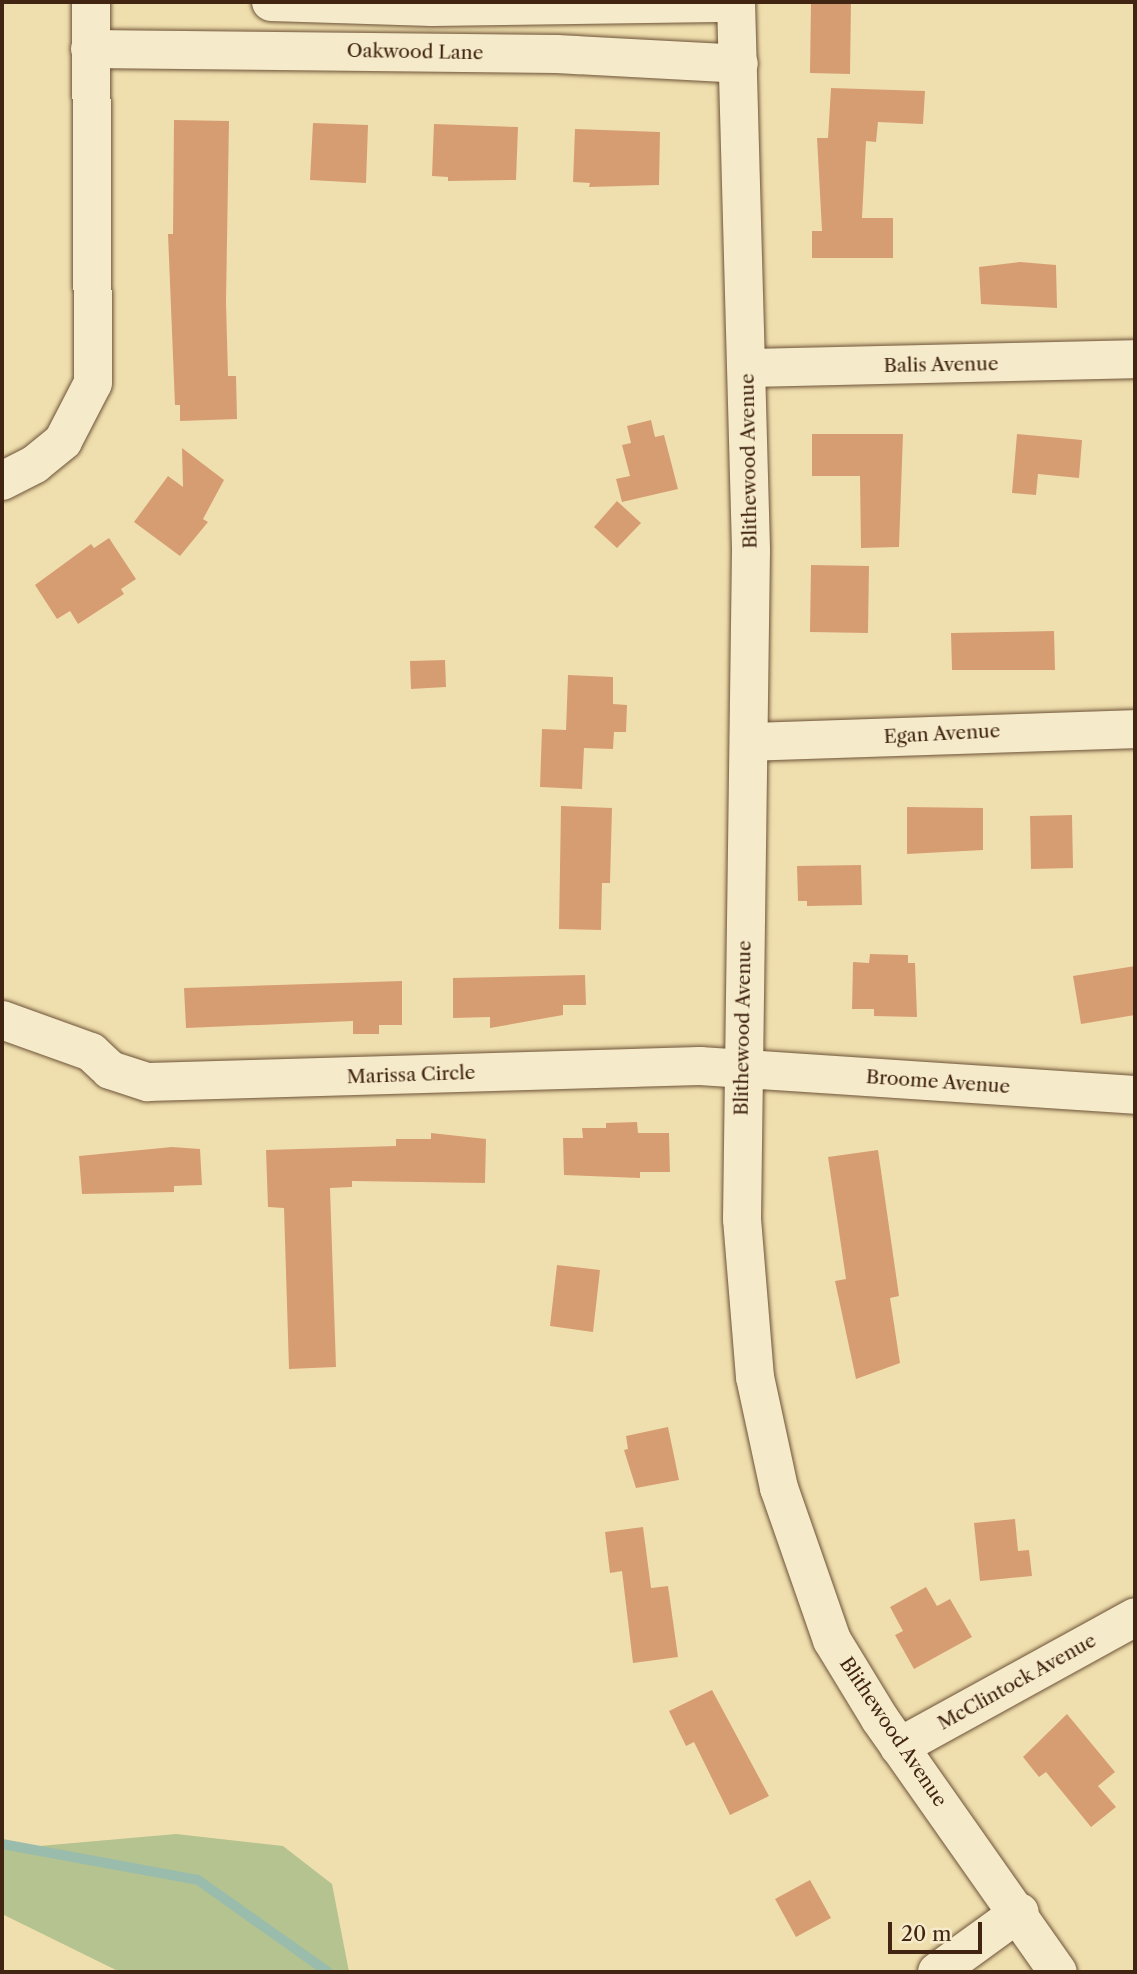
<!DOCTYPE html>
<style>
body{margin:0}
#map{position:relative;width:1137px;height:1974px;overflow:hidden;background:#f0dfae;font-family:"Libre Caslon Text",serif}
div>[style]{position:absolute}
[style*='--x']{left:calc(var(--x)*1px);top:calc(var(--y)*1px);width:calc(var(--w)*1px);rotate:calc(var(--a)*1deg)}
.green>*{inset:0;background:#b4c38f}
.stream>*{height:10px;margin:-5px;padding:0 5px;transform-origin:5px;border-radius:5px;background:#9abcad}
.building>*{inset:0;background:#d79d72}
.roads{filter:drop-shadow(0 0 2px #6d5338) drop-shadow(0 0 2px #6d5338)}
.minor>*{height:38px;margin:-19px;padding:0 19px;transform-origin:19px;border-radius:19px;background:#f5eaca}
span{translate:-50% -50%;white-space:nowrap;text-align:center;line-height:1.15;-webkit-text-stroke:5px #f5eaca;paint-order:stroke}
.street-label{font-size:19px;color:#412411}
.frame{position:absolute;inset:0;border:4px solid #412411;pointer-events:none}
.scale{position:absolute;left:888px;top:1922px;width:94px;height:32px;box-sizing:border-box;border:4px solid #412411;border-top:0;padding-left:9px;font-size:21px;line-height:24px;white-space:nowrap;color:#412411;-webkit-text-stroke:5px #f5eaca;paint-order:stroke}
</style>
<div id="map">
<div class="green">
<i style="clip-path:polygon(176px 1834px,283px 1846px,332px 1884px,349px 1972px,120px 1972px,2px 1914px,2px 1840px,28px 1847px)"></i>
</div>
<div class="stream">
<i style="--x:2;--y:1844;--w:199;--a:10.4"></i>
<i style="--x:198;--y:1880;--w:159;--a:35.3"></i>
</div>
<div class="building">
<i style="clip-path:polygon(811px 2px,851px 2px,850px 74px,810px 73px)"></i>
<i style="clip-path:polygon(831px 88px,925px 91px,923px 124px,878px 122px,876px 142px,866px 141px,862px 218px,893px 218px,893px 258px,812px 258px,812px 231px,822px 231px,817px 138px,828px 138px)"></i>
<i style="clip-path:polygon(174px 120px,229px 121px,226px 302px,228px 376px,236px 376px,237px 419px,180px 421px,180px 405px,175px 405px,168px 234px,173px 234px)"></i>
<i style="clip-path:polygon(313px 123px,368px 125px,366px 183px,310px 180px)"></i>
<i style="clip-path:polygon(434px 124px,518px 127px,516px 180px,448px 181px,448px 177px,432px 176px)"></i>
<i style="clip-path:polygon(575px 129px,660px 132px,659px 185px,589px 187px,590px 183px,573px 182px)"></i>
<i style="clip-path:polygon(1020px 262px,1056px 265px,1057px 308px,981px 304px,979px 267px)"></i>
<i style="clip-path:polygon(651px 420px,655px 437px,664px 435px,678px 489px,622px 502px,616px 479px,630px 476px,622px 445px,631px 443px,627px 426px)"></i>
<i style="clip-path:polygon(812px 434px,903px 434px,899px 547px,861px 548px,860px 476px,812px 476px)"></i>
<i style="clip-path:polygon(1017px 434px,1082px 440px,1079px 478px,1038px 474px,1036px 495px,1012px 493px)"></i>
<i style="clip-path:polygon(182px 448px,224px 480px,203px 519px,208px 522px,180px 556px,134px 522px,168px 476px,183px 487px)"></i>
<i style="clip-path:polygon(617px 501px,641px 523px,617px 548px,594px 527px)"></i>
<i style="clip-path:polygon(109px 538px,136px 579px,121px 589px,124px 594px,78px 624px,70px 611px,57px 619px,35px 585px,91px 544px,94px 548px)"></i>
<i style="clip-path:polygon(811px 565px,869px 566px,868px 633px,810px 632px)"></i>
<i style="clip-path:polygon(1054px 631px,1055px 670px,952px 670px,951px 633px)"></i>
<i style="clip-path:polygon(445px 660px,446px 687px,411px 689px,410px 661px)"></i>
<i style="clip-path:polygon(568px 675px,613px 677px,613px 704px,627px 705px,626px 732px,614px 732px,613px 749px,584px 748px,582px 789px,540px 787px,542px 729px,566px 730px)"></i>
<i style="clip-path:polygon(561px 806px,612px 808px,610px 883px,602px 883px,601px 930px,559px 929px)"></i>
<i style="clip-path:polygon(907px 807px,983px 808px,983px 850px,907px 854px)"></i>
<i style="clip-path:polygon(1072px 815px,1073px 868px,1031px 869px,1030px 816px)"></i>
<i style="clip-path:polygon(861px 865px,862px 905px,807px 906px,807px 901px,798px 901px,797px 866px)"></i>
<i style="clip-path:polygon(870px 954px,908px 955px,908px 963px,915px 963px,917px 1017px,874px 1016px,874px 1009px,852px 1009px,853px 962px,869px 963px)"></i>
<i style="clip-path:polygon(1135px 966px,1135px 1015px,1081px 1024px,1073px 976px)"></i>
<i style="clip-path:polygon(585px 975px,586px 1005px,563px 1005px,563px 1015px,490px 1028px,490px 1017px,453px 1018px,453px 978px)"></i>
<i style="clip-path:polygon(402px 981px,402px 1025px,379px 1025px,379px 1034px,353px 1034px,353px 1021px,186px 1028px,184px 988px)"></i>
<i style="clip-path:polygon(637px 1122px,638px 1133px,669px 1133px,670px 1172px,640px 1172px,640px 1178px,564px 1175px,563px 1138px,583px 1138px,582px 1128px,606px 1128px,606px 1123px)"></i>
<i style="clip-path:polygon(431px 1133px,486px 1139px,485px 1183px,352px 1181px,352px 1187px,330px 1188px,336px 1367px,289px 1369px,284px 1208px,268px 1207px,266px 1150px,396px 1146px,396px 1139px,431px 1139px)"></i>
<i style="clip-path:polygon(172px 1147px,200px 1149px,202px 1185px,174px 1186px,174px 1192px,82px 1194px,79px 1156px)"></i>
<i style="clip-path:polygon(878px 1150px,899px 1296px,890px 1298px,900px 1363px,856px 1379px,835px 1281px,846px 1279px,828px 1157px)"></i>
<i style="clip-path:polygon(557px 1265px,600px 1270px,593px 1332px,550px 1326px)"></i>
<i style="clip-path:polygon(668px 1427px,679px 1480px,636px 1488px,624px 1450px,628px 1449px,626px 1436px)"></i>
<i style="clip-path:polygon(1015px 1519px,1018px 1551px,1029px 1550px,1032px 1576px,980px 1581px,974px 1523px)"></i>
<i style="clip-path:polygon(643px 1527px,651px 1588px,668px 1586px,678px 1657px,633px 1663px,622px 1571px,610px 1573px,605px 1532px)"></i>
<i style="clip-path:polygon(926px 1587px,937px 1606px,950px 1599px,972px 1637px,914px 1669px,895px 1635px,903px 1631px,890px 1607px)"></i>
<i style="clip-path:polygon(712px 1690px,769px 1796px,730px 1815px,694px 1742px,686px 1746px,669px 1711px)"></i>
<i style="clip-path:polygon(1067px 1714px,1115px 1772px,1098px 1786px,1116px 1807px,1091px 1827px,1046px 1772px,1039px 1777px,1023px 1757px)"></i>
<i style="clip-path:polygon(810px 1880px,831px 1918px,796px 1937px,775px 1899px)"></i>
</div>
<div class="roads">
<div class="minor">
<i style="--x:271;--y:2;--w:161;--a:1.8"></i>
<i style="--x:432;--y:7;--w:304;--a:-0.8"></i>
<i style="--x:736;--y:2;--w:548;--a:88.43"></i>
<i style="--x:751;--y:550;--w:669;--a:90.77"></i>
<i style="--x:742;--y:1219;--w:159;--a:85.3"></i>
<i style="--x:755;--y:1377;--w:114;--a:77.8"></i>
<i style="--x:779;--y:1488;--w:161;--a:70.8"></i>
<i style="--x:832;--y:1640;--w:92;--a:58.7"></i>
<i style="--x:880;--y:1719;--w:309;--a:54.9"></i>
<i style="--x:90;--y:49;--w:467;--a:0.6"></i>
<i style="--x:557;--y:54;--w:182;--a:3.1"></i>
<i style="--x:747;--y:368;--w:388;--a:-1.3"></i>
<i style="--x:2;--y:481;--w:37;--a:-27"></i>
<i style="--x:35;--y:464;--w:36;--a:-39"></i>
<i style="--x:63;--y:441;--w:65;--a:-62.7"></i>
<i style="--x:93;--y:383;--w:381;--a:-90.3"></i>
<i style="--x:749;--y:742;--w:386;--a:-1.9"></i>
<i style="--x:2;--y:1020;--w:95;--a:19.8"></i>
<i style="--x:91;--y:1052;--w:26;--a:43"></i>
<i style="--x:110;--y:1070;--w:40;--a:18"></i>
<i style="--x:148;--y:1082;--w:552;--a:-1.66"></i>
<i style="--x:700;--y:1066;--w:436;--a:3.8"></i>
<i style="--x:899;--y:1747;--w:269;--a:-28.8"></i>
<i style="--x:937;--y:1972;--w:102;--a:-35.9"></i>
</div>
</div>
<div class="street-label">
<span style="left:415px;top:52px;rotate:1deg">Oakwood Lane</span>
<span style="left:941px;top:365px;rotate:-1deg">Balis Avenue</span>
<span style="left:749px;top:461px;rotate:-91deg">Blithewood Avenue</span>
<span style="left:942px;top:734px;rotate:-3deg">Egan Avenue</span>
<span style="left:743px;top:1028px;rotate:-89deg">Blithewood Avenue</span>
<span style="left:411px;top:1075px;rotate:-2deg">Marissa Circle</span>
<span style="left:938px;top:1082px;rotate:4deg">Broome Avenue</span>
<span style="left:1017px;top:1682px;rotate:-29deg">McClintock Avenue</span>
<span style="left:893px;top:1732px;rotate:56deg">Blithewood Avenue</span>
</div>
<div class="frame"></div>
<div class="scale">20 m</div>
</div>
